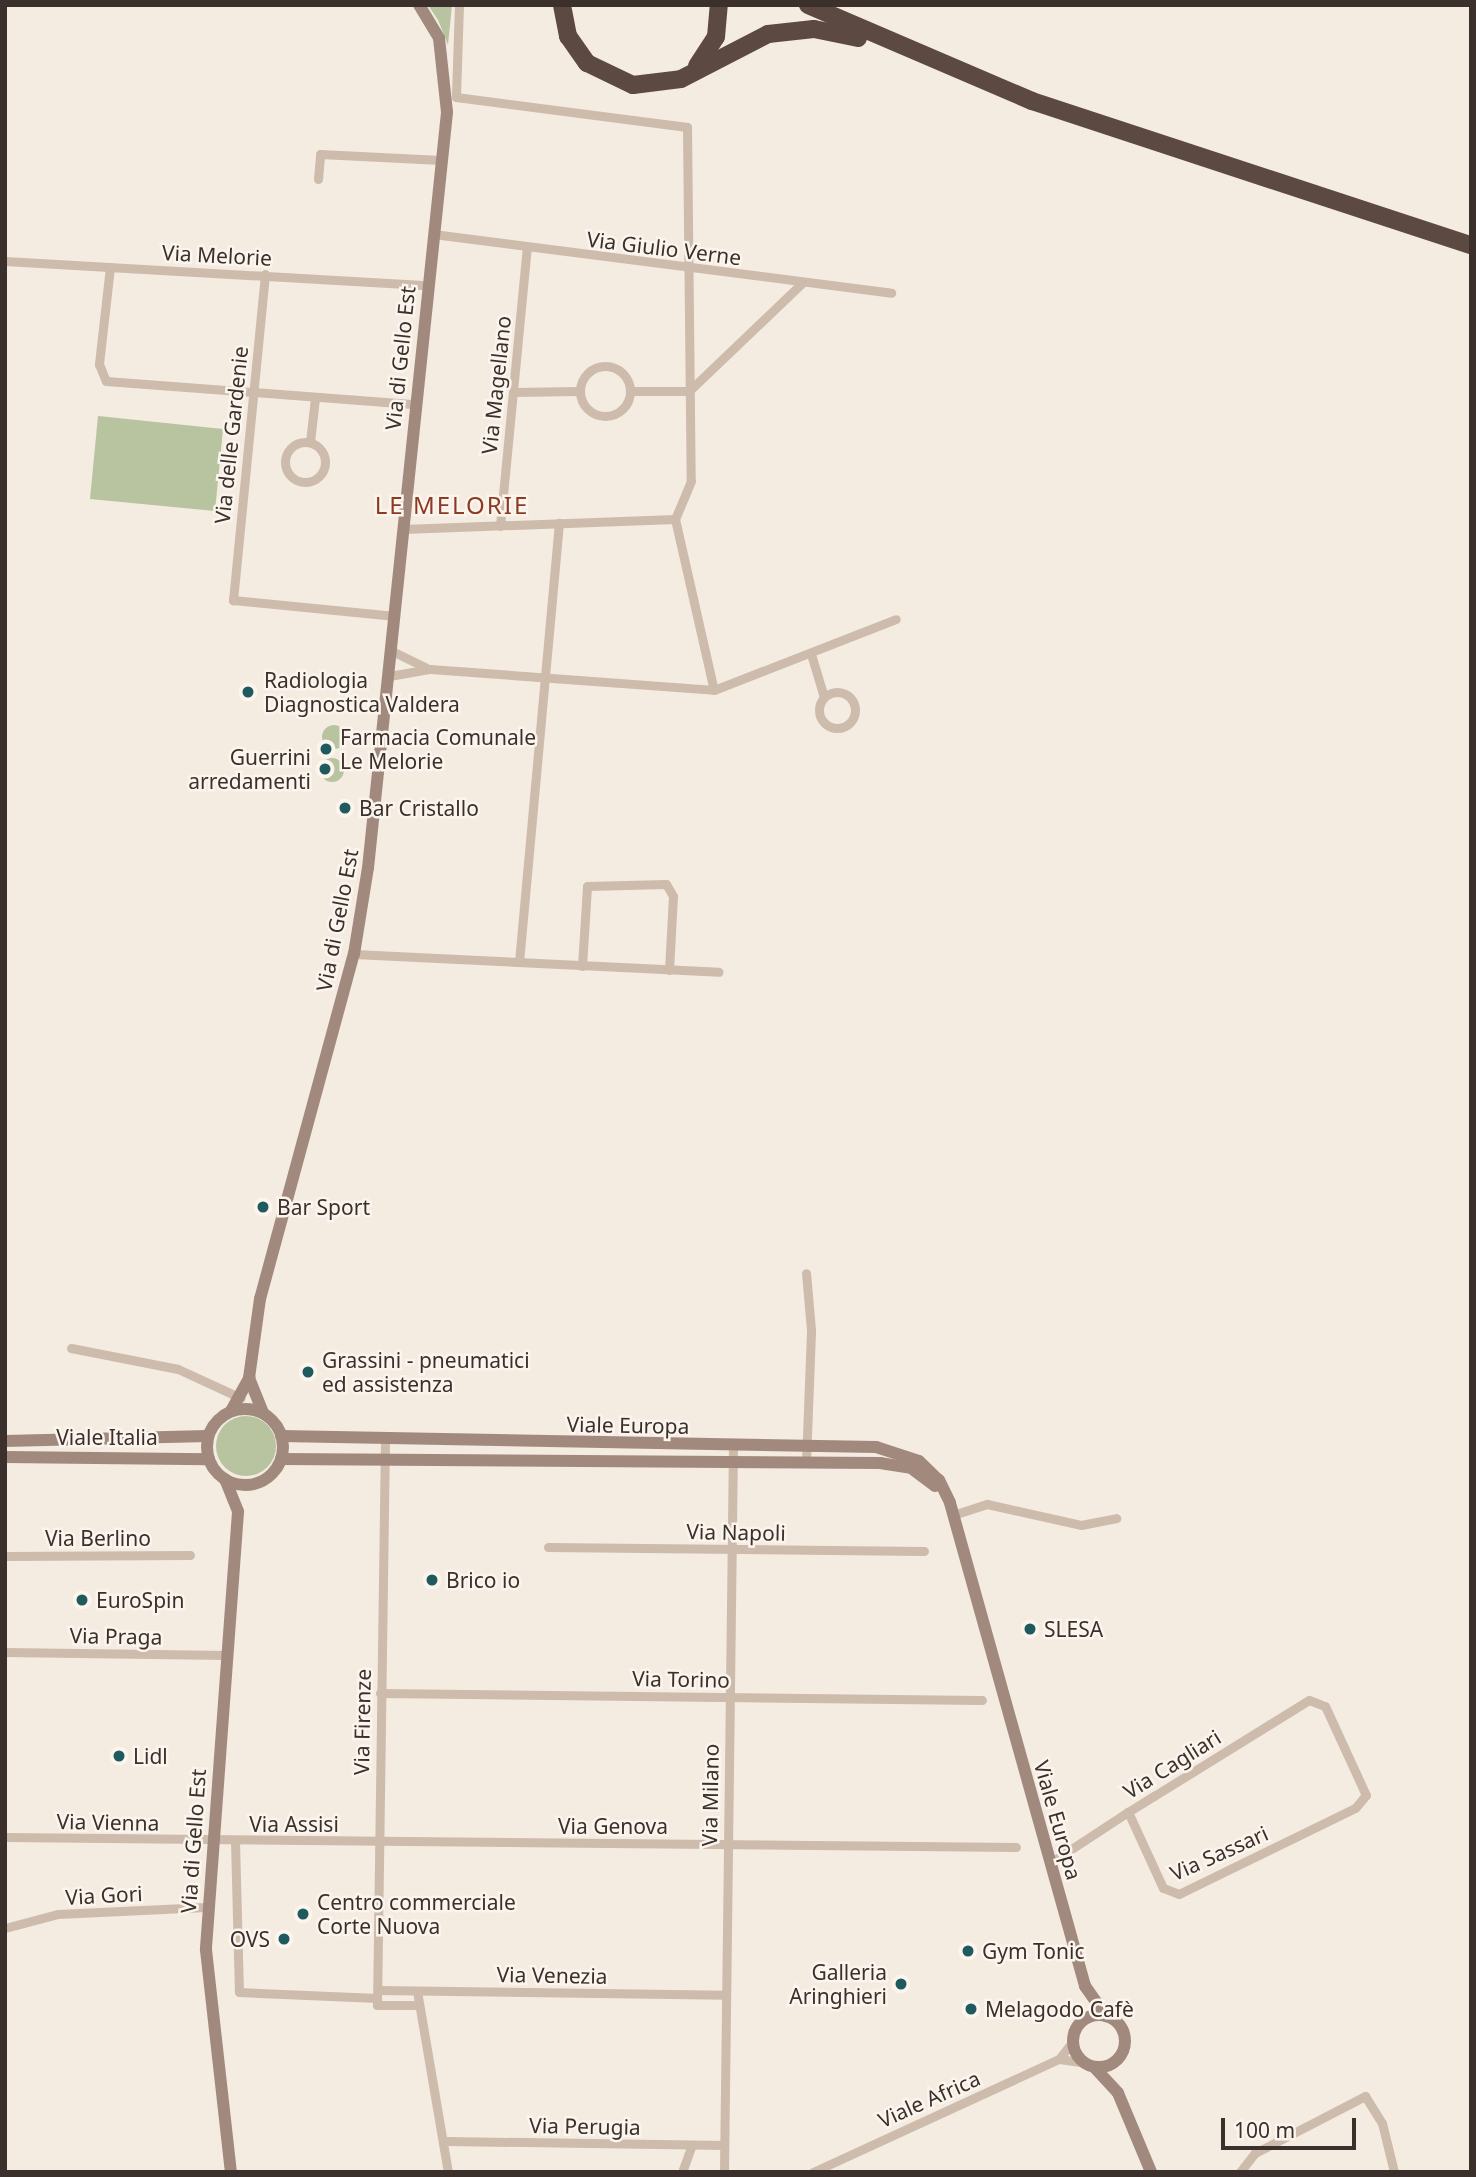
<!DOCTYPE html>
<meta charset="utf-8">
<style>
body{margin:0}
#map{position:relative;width:1476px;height:2177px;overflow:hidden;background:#f4ebe1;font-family:"Noto Sans",sans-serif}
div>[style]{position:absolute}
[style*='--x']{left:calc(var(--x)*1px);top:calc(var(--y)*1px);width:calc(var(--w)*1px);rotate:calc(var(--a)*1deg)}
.green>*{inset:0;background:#b8c4a0}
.round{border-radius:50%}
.street>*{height:9px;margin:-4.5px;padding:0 4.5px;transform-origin:4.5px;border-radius:4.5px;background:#cdbbac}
.street>.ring{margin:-4.5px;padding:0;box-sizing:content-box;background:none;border:9px solid #cdbbac;border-radius:50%}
.secondary>*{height:12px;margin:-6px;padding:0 6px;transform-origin:6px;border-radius:6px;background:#a18a7d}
.secondary>.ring{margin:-6px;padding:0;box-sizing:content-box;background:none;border:12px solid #a18a7d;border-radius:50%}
.highway>*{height:18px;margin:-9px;padding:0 9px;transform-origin:9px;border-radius:9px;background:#5c4a42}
.dots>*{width:19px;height:19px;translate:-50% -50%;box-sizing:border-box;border:4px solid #fbf5ee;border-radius:50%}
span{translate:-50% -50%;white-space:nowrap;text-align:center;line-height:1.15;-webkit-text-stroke:5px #fbf5ee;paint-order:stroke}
.street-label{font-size:21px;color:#3b302b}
.poi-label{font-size:21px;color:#3b302b}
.left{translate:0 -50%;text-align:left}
.right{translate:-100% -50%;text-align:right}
.quarter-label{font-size:24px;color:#8c3b22;letter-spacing:2px}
.frame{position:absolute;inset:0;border:7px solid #3b302b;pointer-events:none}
.scale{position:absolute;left:1221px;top:2118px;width:135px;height:32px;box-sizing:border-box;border:4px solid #3b302b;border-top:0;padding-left:9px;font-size:21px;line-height:24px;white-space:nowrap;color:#3b302b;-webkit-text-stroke:5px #fbf5ee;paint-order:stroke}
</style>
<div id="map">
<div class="green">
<i style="clip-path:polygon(428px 5px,452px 5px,448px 45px,438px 20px)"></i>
<i style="clip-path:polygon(98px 416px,223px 429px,215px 511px,90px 499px)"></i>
<i class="round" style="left:322px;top:725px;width:24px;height:24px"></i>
<i class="round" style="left:320px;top:758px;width:24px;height:24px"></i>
<i class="round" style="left:216px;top:1416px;width:60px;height:60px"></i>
</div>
<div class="street">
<i style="--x:459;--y:5;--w:92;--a:91.9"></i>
<i style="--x:456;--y:97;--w:233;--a:7.4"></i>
<i style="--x:687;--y:127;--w:354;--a:89.4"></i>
<i style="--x:691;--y:481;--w:41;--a:112.8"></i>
<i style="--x:675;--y:519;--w:175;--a:77.2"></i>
<i style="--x:318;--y:179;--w:25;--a:-85"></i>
<i style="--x:320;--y:154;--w:121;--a:2.8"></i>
<i style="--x:433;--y:234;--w:462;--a:7.3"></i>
<i style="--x:5;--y:261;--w:423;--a:3.3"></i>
<i style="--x:110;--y:267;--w:98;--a:96.5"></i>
<i style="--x:99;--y:364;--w:18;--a:68"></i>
<i style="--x:106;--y:381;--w:310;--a:4.3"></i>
<i style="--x:265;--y:274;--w:328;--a:95.6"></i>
<i style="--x:233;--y:600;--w:163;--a:5.6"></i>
<i class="ring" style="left:580px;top:366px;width:41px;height:41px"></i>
<i style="--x:630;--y:391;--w:59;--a:0"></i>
<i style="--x:689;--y:391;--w:156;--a:-43.7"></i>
<i style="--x:514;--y:392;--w:65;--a:-0.9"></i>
<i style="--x:310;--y:442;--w:44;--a:-83.5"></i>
<i class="ring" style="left:285px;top:442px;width:31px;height:31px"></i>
<i style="--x:500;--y:526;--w:280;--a:-84.5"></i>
<i style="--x:403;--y:529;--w:272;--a:-2.1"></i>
<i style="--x:392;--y:651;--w:37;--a:26"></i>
<i style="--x:811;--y:654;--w:45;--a:73.2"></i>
<i style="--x:389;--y:676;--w:42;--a:-9.7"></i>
<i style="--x:430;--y:669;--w:285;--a:4.2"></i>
<i style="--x:714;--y:690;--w:195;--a:-21.3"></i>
<i class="ring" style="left:819px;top:692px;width:27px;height:27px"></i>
<i style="--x:354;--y:954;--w:365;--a:2.8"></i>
<i style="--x:519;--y:962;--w:441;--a:-84.8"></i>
<i style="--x:582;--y:966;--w:80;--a:-86.4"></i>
<i style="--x:587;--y:886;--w:79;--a:-1.5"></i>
<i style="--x:666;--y:884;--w:14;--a:60"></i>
<i style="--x:673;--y:896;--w:74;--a:93.1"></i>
<i style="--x:71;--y:1348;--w:109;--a:11.1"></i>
<i style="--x:178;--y:1369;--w:69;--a:24.7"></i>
<i style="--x:385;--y:1440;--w:565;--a:90.81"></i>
<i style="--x:377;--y:2005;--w:42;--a:0"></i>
<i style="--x:806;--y:1462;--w:132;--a:-87.8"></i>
<i style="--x:811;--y:1330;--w:57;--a:-95"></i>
<i style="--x:953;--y:1515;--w:36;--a:-18"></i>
<i style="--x:987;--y:1504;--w:96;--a:12.6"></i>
<i style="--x:1081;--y:1525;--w:36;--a:-11"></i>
<i style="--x:548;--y:1547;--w:376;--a:0.6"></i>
<i style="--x:5;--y:1556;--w:185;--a:-0.3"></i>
<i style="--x:5;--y:1652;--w:221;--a:0.8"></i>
<i style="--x:380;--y:1693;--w:602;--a:0.67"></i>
<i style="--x:5;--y:1837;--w:1011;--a:0.57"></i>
<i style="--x:235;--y:1841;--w:151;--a:88.5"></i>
<i style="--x:239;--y:1992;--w:138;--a:2.5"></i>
<i style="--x:1050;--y:1863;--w:93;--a:-33.2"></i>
<i style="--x:1128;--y:1812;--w:31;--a:-32"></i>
<i style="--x:1154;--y:1796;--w:182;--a:-31.8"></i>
<i style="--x:1309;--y:1700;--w:17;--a:21"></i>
<i style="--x:1325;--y:1706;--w:98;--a:65.3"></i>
<i style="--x:1366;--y:1795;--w:17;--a:130"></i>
<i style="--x:1355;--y:1808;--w:196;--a:154"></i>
<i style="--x:1179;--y:1894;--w:17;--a:-159"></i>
<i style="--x:1163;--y:1888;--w:84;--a:-114.7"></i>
<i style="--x:5;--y:1928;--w:55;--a:-14.8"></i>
<i style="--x:58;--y:1914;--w:148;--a:-2.7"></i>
<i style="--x:378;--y:1990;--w:348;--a:0.8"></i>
<i style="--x:417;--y:1991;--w:184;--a:80.3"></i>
<i style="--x:1059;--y:2059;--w:27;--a:8"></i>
<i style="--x:445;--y:2141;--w:279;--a:0.8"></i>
<i style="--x:682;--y:2172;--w:29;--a:-70"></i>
<i style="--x:724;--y:2172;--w:726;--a:-89.29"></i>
<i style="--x:813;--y:2172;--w:271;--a:-24.7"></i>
<i style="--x:1059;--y:2059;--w:24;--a:-52"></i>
<i style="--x:1240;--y:2172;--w:24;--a:-52"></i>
<i style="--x:1255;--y:2153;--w:124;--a:-27.4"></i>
<i style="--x:1365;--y:2096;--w:32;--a:58"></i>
<i style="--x:1382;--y:2123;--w:50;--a:76.2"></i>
</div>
<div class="secondary">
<i style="--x:249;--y:1378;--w:38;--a:68"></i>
<i class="ring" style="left:207px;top:1409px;width:64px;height:64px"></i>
<i style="--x:231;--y:1411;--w:38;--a:-61"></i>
<i style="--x:249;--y:1378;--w:80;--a:-82.1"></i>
<i style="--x:260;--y:1299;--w:358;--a:-74.8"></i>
<i style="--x:354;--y:954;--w:87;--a:-80.8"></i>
<i style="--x:368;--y:868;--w:760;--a:-84.03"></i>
<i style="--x:447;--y:112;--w:74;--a:-96.2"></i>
<i style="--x:439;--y:38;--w:39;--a:-121"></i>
<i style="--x:281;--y:1436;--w:595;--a:1.06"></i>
<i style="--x:876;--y:1447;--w:45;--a:18"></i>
<i style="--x:919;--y:1461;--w:28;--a:44"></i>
<i style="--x:939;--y:1480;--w:25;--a:64"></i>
<i style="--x:950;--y:1503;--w:502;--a:74.38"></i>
<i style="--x:1085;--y:1986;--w:37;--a:55"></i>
<i style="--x:5;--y:1441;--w:203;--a:-1.4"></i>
<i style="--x:5;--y:1457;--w:204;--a:0.6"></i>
<i style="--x:281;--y:1459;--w:599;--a:0.38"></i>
<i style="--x:880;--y:1463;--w:31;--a:9"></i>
<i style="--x:911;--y:1468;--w:30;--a:37"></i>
<i style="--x:225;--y:1479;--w:35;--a:68"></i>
<i style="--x:238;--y:1512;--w:439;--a:94.2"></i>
<i style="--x:206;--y:1950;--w:223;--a:83.6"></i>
<i class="ring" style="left:1073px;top:2015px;width:40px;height:40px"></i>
<i style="--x:1094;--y:2067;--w:35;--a:47"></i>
<i style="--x:1118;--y:2093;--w:86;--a:67.3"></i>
</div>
<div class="highway">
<i style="--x:562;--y:5;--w:32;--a:79"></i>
<i style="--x:568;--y:36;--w:33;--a:55"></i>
<i style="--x:587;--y:63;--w:51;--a:25.6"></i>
<i style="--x:633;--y:85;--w:48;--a:-7.1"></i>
<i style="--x:681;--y:79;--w:98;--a:-27.3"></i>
<i style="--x:768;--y:34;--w:46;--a:-6.2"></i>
<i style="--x:814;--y:29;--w:45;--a:11.6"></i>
<i style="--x:808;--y:5;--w:244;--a:23.2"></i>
<i style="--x:1032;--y:101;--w:462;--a:18.2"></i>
<i style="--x:697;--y:66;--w:35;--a:-57"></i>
<i style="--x:716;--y:37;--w:32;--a:-85"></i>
</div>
<div class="dots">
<i style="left:248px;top:692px;background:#1f5a5e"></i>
<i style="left:326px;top:749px;background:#1f5a5e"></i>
<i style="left:325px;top:769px;background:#1f5a5e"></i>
<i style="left:345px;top:808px;background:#1f5a5e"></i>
<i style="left:263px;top:1207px;background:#1f5a5e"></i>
<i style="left:308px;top:1372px;background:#1f5a5e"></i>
<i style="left:432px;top:1580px;background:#1f5a5e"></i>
<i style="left:82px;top:1600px;background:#1f5a5e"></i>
<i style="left:1030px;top:1629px;background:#1f5a5e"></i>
<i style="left:119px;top:1756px;background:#1f5a5e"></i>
<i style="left:303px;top:1914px;background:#1f5a5e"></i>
<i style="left:284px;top:1939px;background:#1f5a5e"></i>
<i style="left:968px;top:1951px;background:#1f5a5e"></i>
<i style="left:901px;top:1984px;background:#1f5a5e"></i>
<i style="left:971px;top:2009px;background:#1f5a5e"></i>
</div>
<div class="street-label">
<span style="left:664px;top:248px;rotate:7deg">Via Giulio Verne</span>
<span style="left:217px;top:255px;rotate:3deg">Via Melorie</span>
<span style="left:400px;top:358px;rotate:-84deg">Via di Gello Est</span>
<span style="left:496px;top:385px;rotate:-84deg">Via Magellano</span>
<span style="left:231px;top:435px;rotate:-84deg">Via delle Gardenie</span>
<span style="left:337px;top:920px;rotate:-79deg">Via di Gello Est</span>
<span style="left:628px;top:1425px;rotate:1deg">Viale Europa</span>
<span style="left:107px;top:1437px">Viale Italia</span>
<span style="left:736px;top:1532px;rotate:1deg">Via Napoli</span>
<span style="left:98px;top:1538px">Via Berlino</span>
<span style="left:116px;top:1636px;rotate:1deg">Via Praga</span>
<span style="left:681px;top:1679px;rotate:1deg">Via Torino</span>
<span style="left:362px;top:1722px;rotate:-89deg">Via Firenze</span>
<span style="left:1172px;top:1764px;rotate:-32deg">Via Cagliari</span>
<span style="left:710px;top:1795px;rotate:-89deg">Via Milano</span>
<span style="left:1058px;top:1820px;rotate:74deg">Viale Europa</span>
<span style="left:108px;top:1822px;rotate:1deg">Via Vienna</span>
<span style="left:294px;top:1824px">Via Assisi</span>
<span style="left:613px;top:1826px">Via Genova</span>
<span style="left:193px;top:1841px;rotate:-86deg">Via di Gello Est</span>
<span style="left:1219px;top:1853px;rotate:-24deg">Via Sassari</span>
<span style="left:104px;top:1895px;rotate:-3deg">Via Gori</span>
<span style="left:552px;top:1975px;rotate:1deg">Via Venezia</span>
<span style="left:929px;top:2099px;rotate:-24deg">Viale Africa</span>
<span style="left:585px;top:2126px;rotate:1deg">Via Perugia</span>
</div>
<div class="poi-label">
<span class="left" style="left:264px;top:692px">Radiologia<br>Diagnostica Valdera</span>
<span class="left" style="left:340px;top:749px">Farmacia Comunale<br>Le Melorie</span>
<span class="right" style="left:311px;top:769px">Guerrini<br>arredamenti</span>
<span class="left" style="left:359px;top:808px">Bar Cristallo</span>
<span class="left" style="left:277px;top:1207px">Bar Sport</span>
<span class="left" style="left:322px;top:1372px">Grassini - pneumatici<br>ed assistenza</span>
<span class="left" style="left:446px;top:1580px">Brico io</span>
<span class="left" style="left:96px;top:1600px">EuroSpin</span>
<span class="left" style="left:1044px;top:1629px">SLESA</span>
<span class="left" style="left:133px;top:1756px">Lidl</span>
<span class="left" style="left:317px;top:1914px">Centro commerciale<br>Corte Nuova</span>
<span class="right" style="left:270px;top:1939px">OVS</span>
<span class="left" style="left:982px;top:1951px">Gym Tonic</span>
<span class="right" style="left:887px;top:1984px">Galleria<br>Aringhieri</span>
<span class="left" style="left:985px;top:2009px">Melagodo Cafè</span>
</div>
<div class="quarter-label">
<span style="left:452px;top:505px">LE MELORIE</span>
</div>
<div class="frame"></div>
<div class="scale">100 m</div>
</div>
